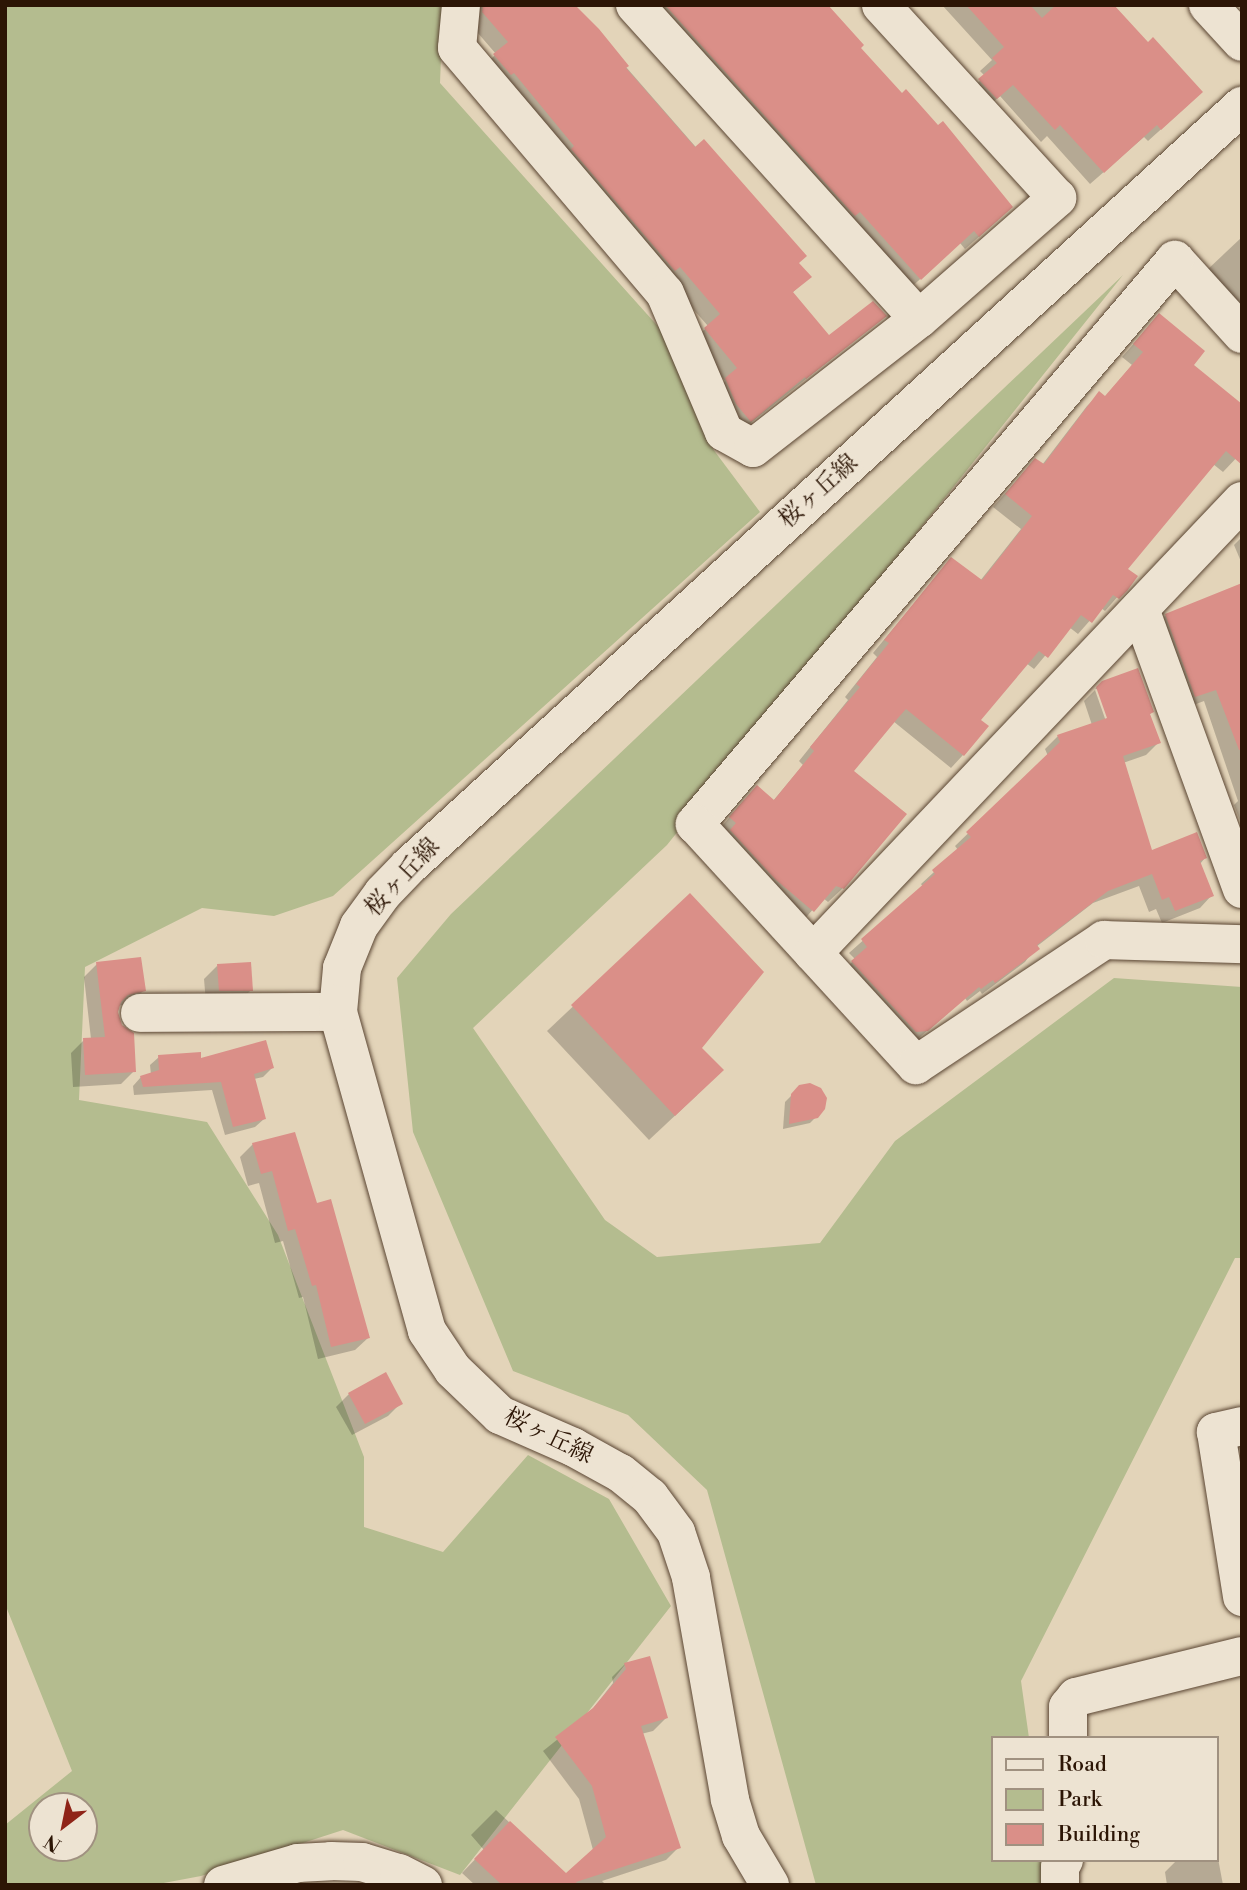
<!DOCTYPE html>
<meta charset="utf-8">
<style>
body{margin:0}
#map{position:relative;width:1247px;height:1890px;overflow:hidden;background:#e3d4b9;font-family:"Libre Bodoni","Noto Serif JP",serif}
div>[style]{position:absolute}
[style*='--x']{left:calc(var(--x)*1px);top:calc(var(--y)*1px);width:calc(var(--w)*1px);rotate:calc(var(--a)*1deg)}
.green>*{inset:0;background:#b4bc8f}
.shadow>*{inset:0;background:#0003}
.building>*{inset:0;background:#da8f88}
.roads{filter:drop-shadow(0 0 2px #5a4532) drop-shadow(0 0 2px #5a4532)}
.minor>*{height:38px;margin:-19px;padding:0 19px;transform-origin:19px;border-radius:19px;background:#ede3d2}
span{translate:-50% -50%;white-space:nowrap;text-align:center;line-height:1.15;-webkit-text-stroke:7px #ede3d2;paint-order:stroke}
.street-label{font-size:24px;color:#2c1505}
.frame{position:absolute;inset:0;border:7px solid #2c1505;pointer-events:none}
.legend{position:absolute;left:991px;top:1736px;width:228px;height:126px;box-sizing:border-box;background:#ede3d2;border:2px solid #a09180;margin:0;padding:9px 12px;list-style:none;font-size:21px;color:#2c1505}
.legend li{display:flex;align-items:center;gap:14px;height:35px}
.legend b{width:35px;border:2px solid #a09180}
.north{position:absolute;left:28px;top:1792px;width:70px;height:70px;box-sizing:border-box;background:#ede3d2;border:2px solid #a09180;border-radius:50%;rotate:212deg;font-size:19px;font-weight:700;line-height:28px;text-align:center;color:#2c1505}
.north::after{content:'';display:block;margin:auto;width:24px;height:32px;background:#8f2418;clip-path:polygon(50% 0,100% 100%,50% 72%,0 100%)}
</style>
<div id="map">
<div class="green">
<i style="clip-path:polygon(evenodd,5px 5px,443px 5px,440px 83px,663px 332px,713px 449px,760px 512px,333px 896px,274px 916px,202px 908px,85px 967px,79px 1100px,207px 1122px,278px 1235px,364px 1457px,364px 1527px,443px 1552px,528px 1455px,609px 1499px,671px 1606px,460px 1875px,343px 1830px,201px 1876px,153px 1885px,5px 1885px,5px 1825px,72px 1771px,5px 1604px,5px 5px,42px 1806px,84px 1806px,84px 1848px,42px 1848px,42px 1806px)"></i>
<i style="clip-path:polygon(1123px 275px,667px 845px,473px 1028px,605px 1220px,657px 1257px,820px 1243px,895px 1141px,1114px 978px,1242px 987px,1242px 1258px,1235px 1258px,1021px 1681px,1029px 1738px,993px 1738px,993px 1860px,1046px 1860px,1049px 1885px,816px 1885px,707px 1490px,628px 1415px,513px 1371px,413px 1132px,397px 978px,451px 914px)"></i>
</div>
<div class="shadow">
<i style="clip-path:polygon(482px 5px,572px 5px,809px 277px,792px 293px,829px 337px,885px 316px,738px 433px,714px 392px,725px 381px,693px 341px,708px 326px,482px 68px,496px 54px,471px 25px,471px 17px)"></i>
<i style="clip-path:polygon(640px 5px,826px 5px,998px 220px,965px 249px,960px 243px,907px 291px)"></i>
<i style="clip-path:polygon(942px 5px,1112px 5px,1188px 105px,1148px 141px,1144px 137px,1090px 184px,1047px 136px,1041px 142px,1000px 96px,983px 111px,967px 93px,985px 76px,980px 71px,992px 60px)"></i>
<i style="clip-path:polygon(1242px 237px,1242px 315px,1207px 270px)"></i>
<i style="clip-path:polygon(1159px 315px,1242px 452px,1223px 472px,1213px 464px,1126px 570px,1135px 577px,1105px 611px,1101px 608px,1078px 634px,1069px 627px,1034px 669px,1026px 663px,979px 720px,963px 755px,951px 768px,893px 721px,852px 771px,904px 814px,841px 890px,828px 902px,823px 898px,801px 923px,718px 831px,744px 800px,773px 801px,803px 765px,799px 761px,848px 700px,845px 697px,877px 657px,873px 653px,951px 559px,980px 581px,1021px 529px,993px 507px,1023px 473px,1042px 465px,1087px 406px,1099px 394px,1104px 398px,1132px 365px,1122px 357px)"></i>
<i style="clip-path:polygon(1242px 537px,1242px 564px,1234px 545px)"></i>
<i style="clip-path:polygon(1242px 586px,1242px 826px,1234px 805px,1238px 801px,1204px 701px,1183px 709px,1153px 628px,1166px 615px)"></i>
<i style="clip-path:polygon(1103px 682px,1152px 712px,1149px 715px,1159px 742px,1146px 755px,1123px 763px,1151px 852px,1205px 858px,1200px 864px,1212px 895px,1200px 908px,1162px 923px,1156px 909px,1149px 912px,1139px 886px,1093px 903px,1036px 947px,1025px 962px,982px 994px,980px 991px,967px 1001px,965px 998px,913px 1043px,839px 975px,855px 959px,849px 953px,923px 887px,921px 884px,958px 850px,955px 846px,1048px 756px,1045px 749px,1058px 736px,1092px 725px,1084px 701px,1095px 690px,1108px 727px,1111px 726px,1099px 689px,1095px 689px)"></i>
<i style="clip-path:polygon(690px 896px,697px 1095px,649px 1140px,547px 1031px)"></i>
<i style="clip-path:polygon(97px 964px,144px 990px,131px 1003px,118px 1006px,116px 1012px,134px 1071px,121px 1084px,73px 1087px,71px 1053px,84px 1040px,91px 1039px,84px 977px)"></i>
<i style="clip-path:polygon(217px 966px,251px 990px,238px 1003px,206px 1003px,204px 979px)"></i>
<i style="clip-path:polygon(159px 1057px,272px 1068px,263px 1077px,254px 1079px,264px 1119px,255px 1127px,225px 1135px,212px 1090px,134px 1095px,133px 1086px,141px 1077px,151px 1075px,150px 1065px)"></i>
<i style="clip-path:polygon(800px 1087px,824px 1109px,810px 1123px,783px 1129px,785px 1102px)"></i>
<i style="clip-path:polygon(253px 1144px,316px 1205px,368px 1338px,355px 1350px,318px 1359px,303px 1297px,299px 1298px,283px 1241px,275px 1243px,259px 1183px,248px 1186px,240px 1157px)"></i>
<i style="clip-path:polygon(349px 1394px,401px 1403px,388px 1416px,352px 1435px,336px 1407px)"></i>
<i style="clip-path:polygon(625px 1664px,666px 1718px,653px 1731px,641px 1734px,679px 1847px,666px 1860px,602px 1881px,606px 1885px,475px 1885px,462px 1873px,484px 1850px,471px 1835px,496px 1810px,566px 1875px,593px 1850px,579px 1799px,543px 1751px,588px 1715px,613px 1683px,612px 1677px)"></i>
<i style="clip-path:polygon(1217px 1853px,1223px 1885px,1167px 1885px,1165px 1872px,1177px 1860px,1217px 1860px)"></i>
</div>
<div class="building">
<i style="clip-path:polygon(483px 5px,575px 5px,599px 29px,629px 66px,626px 68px,695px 147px,704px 139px,807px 256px,799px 263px,812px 277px,793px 292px,829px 335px,873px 301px,887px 316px,806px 379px,805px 377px,751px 422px,736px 404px,725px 378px,737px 368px,704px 328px,720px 314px,680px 267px,675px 271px,571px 149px,574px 146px,514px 73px,511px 75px,493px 54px,508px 42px,482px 12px)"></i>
<i style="clip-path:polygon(665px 5px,828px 5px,864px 45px,861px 48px,902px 93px,906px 89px,938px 125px,943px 121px,1013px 207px,979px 237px,974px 231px,921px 280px,860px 212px,855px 216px)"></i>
<i style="clip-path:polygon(966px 5px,1030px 5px,1042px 18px,1056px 5px,1114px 5px,1148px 42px,1153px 37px,1203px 92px,1161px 130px,1157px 125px,1104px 173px,1060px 125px,1055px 130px,1013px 85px,997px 99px,978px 79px,997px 63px,992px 58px,1004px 47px)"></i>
<i style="clip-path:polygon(1159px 313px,1205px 351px,1194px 365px,1242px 404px,1242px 465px,1226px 451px,1128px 569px,1138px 576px,1127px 591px,1119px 599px,1113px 595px,1092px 623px,1081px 615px,1048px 658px,1039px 651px,981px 720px,989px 726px,964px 756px,906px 709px,898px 718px,854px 771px,907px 814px,844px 889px,836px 886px,814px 912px,775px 879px,730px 830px,736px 823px,729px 817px,757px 785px,774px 800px,814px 751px,810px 747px,860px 687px,856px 684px,889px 643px,884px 640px,951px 557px,982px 580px,1032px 516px,1005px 494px,1035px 458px,1044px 464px,1099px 391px,1105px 396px,1143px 352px,1133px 344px)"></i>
<i style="clip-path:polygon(1242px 583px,1242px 750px,1239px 750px,1216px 690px,1195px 697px,1165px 614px)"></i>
<i style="clip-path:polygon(1138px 668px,1154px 712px,1150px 714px,1161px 743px,1123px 756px,1152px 850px,1197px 832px,1207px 858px,1200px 861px,1214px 896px,1175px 911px,1169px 897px,1162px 900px,1152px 874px,1108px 891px,1037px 945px,1040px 949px,995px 983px,993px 980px,981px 989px,979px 987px,928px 1031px,916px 1032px,851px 961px,867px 947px,861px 939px,935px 874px,932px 870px,971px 837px,966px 832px,1060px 742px,1057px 735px,1107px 718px,1096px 687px,1102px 681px)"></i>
<i style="clip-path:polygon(690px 893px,764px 972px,702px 1048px,724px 1070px,675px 1116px,571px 1005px)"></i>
<i style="clip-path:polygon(141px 957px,146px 991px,128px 995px,121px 1002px,118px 1012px,122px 1025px,134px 1033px,136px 1072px,85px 1075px,83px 1038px,105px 1037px,96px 962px)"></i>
<i style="clip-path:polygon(251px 962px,253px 991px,219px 991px,217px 964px)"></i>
<i style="clip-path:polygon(266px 1040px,274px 1068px,254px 1074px,266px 1119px,233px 1127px,221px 1082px,143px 1087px,140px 1076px,159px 1070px,158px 1055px,201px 1052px,201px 1058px)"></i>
<i style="clip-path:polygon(810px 1083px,821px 1088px,827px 1098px,825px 1109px,818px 1118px,789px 1124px,791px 1094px,799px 1085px)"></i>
<i style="clip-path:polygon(295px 1132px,317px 1203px,331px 1199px,370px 1338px,331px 1347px,316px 1285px,312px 1286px,295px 1229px,288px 1231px,272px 1171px,261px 1174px,252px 1143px)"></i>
<i style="clip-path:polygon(386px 1372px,403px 1404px,365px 1424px,348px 1393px)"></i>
<i style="clip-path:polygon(650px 1656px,668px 1718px,641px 1726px,681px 1848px,576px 1882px,578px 1885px,502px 1885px,474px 1859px,510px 1821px,566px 1873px,606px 1837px,592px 1786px,555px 1737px,593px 1708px,626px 1669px,624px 1663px)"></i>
</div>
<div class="roads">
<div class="minor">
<i style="--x:461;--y:5;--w:43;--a:95.3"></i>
<i style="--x:457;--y:48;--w:321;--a:49.7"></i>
<i style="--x:665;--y:293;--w:151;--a:67"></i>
<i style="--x:724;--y:432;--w:33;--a:29"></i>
<i style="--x:753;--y:448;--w:210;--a:-37.9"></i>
<i style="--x:919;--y:319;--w:184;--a:-41.2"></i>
<i style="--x:1057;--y:198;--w:261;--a:-132.4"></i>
<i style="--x:635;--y:5;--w:423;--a:47.9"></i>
<i style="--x:1208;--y:5;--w:50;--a:47.4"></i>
<i style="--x:1242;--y:334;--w:100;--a:-132.2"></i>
<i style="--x:1175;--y:260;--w:741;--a:130.4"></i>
<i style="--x:695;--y:824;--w:327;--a:47.5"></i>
<i style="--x:916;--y:1065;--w:226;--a:-33.6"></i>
<i style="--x:1104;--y:940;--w:138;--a:1.7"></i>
<i style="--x:1140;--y:609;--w:298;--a:70"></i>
<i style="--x:813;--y:953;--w:623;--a:-46.5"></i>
<i style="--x:140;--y:1013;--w:198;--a:-0.3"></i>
<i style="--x:1242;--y:1426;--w:27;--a:167"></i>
<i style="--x:1216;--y:1432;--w:167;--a:81"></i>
<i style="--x:1068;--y:1738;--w:31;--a:-90"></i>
<i style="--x:1068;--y:1707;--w:13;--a:-51"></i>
<i style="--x:1076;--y:1697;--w:171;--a:-13.9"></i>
<i style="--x:223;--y:1885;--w:78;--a:-16.3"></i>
<i style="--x:298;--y:1863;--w:33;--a:-3"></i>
<i style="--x:331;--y:1861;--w:31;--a:2"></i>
<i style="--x:362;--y:1862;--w:39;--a:17"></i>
<i style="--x:399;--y:1873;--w:27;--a:27"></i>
<i style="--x:770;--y:1885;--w:57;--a:-120.6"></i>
<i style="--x:741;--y:1836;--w:39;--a:-107"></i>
<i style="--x:730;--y:1799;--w:225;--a:-100"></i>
<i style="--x:691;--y:1577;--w:47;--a:-108.4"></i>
<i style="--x:676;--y:1532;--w:44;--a:-126.6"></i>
<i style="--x:650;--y:1497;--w:38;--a:-141"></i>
<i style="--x:620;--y:1473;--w:54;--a:-151"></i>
<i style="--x:573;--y:1447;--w:80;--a:-156.3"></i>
<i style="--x:500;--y:1415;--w:65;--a:-136.2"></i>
<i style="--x:453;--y:1370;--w:47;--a:-123.7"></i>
<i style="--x:427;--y:1331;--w:331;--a:-105.6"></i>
<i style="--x:338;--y:1012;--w:44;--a:-84.8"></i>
<i style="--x:342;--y:968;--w:45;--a:-68"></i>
<i style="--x:359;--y:926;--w:41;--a:-54"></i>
<i style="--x:383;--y:893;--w:37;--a:-46"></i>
<i style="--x:409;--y:866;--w:1128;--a:-42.38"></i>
<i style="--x:1060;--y:1885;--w:18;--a:-90"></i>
<i style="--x:1060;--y:1867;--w:8;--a:-60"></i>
</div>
</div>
<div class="street-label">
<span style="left:819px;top:492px;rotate:-42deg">桜ヶ丘線</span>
<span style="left:403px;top:878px;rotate:-47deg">桜ヶ丘線</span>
<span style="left:548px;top:1437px;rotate:26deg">桜ヶ丘線</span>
</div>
<div class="frame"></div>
<ul class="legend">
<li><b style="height:9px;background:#ede3d2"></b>Road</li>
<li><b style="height:19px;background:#b4bc8f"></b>Park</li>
<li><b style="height:19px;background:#da8f88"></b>Building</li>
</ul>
<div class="north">N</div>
</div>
